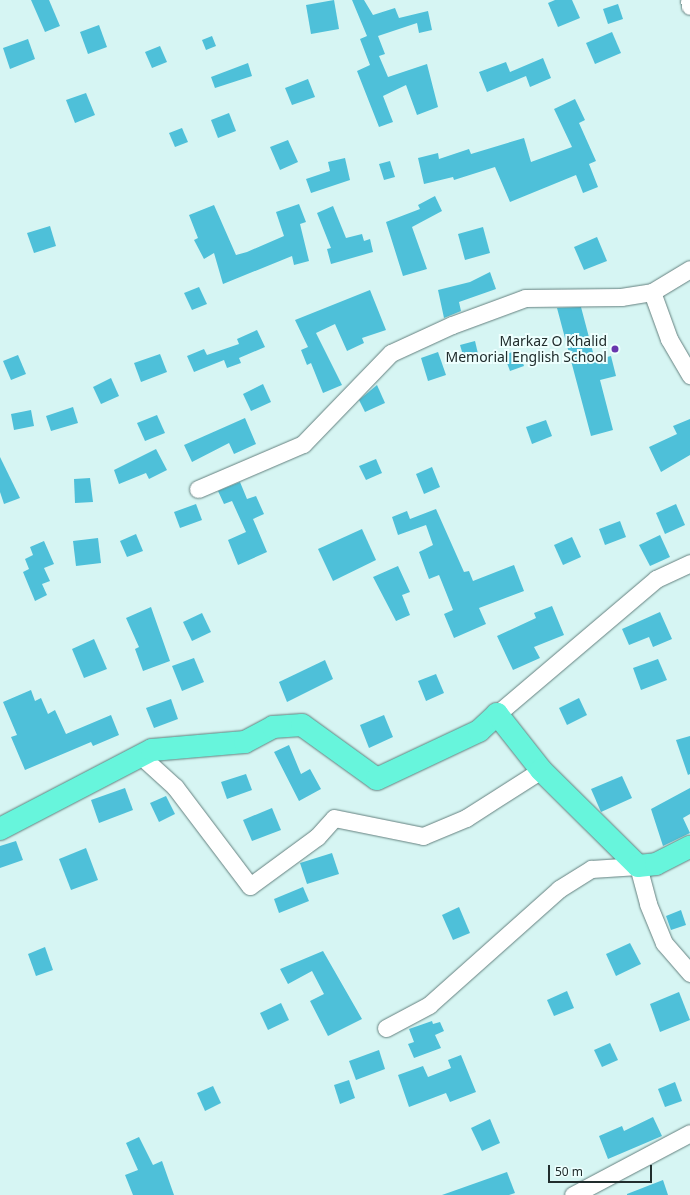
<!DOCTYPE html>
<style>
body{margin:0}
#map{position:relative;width:690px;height:1195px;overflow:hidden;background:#d6f5f3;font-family:"Noto Sans",sans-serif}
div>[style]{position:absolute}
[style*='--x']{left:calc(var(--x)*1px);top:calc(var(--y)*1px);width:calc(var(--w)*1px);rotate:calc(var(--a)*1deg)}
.building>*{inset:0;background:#4ec0d9}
.roads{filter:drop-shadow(0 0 1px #64807f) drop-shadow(0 0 1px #64807f)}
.minor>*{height:17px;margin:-8.5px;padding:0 8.5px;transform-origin:8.5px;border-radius:8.5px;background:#fff}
.major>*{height:22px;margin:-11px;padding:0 11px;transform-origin:11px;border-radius:11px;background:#67f5dc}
.dots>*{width:11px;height:11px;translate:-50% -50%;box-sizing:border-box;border:2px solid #edfffe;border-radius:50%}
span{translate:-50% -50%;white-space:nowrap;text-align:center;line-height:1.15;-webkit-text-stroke:4px #edfffe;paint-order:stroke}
.poi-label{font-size:14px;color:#212d2d}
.right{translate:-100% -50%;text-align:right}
.scale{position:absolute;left:548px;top:1165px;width:104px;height:18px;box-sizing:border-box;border:2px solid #212d2d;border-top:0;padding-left:5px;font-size:12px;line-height:14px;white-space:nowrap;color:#212d2d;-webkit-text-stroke:3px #edfffe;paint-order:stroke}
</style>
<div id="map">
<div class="building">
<i style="clip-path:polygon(31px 0,49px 0,60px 26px,45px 32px)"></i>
<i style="clip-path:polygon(334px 0,339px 29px,311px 34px,306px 5px)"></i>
<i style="clip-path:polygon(352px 0,364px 0,373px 15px,395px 8px,399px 18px,428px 11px,432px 30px,419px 33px,417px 23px,378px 36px,385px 54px,379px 56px,388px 77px,427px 64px,438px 107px,417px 115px,406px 85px,383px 96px,393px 122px,379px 127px,357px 71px,370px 65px,360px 39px,367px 36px)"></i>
<i style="clip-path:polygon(555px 0,572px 0,580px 18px,558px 27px,548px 3px)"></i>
<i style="clip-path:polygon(618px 4px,623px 19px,608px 24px,603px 9px)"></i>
<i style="clip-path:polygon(99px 25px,107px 47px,88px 54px,80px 32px)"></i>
<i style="clip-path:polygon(612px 32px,621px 53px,595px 64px,586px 43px)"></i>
<i style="clip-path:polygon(212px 36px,216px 46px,206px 50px,202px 40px)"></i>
<i style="clip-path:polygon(28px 39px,35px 59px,10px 69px,3px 48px)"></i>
<i style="clip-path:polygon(160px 46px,167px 62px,152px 68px,145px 52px)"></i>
<i style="clip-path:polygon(543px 58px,551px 78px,530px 87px,526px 76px,487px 92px,479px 72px,506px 62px,510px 72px)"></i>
<i style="clip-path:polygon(248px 63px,252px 76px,215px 88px,211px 77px)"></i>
<i style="clip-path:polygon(308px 79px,315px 97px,292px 105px,285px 88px)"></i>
<i style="clip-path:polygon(86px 93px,95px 115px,75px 123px,66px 100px)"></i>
<i style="clip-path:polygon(575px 99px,585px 120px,579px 123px,596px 161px,589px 164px,598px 187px,583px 193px,576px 175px,510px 202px,495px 167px,454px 180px,453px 177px,424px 184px,418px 158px,438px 153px,439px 159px,469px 149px,471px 154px,524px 138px,531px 162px,572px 147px,554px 109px)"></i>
<i style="clip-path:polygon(229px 113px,236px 131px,218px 138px,211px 120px)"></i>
<i style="clip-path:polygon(182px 128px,188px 142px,175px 147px,169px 133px)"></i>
<i style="clip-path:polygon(288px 140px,298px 162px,280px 170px,270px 147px)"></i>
<i style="clip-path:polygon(345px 158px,350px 180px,311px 193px,306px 179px,330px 171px,328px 162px)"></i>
<i style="clip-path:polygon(390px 161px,395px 177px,384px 180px,379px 164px)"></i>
<i style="clip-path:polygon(435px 196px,442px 211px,412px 227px,427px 269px,403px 276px,386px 222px,420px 209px,418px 205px)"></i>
<i style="clip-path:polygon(299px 204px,306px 222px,300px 224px,309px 261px,294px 265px,292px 256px,223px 284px,214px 253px,204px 259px,194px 240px,198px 238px,189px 215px,214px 205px,236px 255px,247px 252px,284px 236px,276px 212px)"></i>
<i style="clip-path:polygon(333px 206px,346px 238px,362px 234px,364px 241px,370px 239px,373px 252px,331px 264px,327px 249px,331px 248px,317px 213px)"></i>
<i style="clip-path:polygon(50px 226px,56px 246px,34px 253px,27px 233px)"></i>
<i style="clip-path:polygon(483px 227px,490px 253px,465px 260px,458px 234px)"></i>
<i style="clip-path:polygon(597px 237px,607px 261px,584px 270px,574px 247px)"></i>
<i style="clip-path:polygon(490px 272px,496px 289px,459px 302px,461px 311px,444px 318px,438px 290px,470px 282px)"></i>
<i style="clip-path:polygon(199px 287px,207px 304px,192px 310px,184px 293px)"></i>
<i style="clip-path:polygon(370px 290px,386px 330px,362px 338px,364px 343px,347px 351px,335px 324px,316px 333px,342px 385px,323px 393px,311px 363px,307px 365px,301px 350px,308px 347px,295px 320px)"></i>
<i style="clip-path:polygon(581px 307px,595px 360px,611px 356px,616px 376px,600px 380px,613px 430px,591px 436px,557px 308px)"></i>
<i style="clip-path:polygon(257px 330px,265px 347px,239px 358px,241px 363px,227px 368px,224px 360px,194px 372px,187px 356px,204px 349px,207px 355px,239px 344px,237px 339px)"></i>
<i style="clip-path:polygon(475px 341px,479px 358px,465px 362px,460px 345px)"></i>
<i style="clip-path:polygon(518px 350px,524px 366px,510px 371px,504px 355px)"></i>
<i style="clip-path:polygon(438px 352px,446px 375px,428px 381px,421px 358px)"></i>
<i style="clip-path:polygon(160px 354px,167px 372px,141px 382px,134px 363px)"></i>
<i style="clip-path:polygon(18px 355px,26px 374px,11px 380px,3px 361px)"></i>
<i style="clip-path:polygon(111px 378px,119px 396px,101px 404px,93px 387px)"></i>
<i style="clip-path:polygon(263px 384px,271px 402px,251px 411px,243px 394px)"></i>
<i style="clip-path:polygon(377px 385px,385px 403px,365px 412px,359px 400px)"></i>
<i style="clip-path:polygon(73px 407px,78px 423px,51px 431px,46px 416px)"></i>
<i style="clip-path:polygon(31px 410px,34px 426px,14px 430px,11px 414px)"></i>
<i style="clip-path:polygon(157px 415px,165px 433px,145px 441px,137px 423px)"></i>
<i style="clip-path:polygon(245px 418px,256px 444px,234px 454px,229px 443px,192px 462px,184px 445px)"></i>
<i style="clip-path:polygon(690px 419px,690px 455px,661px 472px,649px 447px,677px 434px,673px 426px)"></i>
<i style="clip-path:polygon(546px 420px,552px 436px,532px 444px,526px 427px)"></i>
<i style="clip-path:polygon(156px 449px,167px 470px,149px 479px,146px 473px,119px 484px,114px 470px)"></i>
<i style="clip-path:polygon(0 457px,20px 498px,4px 504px,0 492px)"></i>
<i style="clip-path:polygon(376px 459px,382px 473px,366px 480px,359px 466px)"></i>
<i style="clip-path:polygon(432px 467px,440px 487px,424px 494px,416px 474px)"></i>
<i style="clip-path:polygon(90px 478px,93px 502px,75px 503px,74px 479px)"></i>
<i style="clip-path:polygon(240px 482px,247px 499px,256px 496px,264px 514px,253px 519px,267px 552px,238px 565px,228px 540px,246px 532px,232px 501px,224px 504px,218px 491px)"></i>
<i style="clip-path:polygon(196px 504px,202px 520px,180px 528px,174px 512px)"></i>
<i style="clip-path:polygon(676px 504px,685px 525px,665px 534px,656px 513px)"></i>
<i style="clip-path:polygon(436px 509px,464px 572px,469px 571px,473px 581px,514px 565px,524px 591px,479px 608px,486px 624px,454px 638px,444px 614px,453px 610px,439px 575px,429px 579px,419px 552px,433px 545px,426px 525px,398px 535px,392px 517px,407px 511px,410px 519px)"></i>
<i style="clip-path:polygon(620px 521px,626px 537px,605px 545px,599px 529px)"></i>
<i style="clip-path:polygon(362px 529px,376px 560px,333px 581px,318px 549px)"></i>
<i style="clip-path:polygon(136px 534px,143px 551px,127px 557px,120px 541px)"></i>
<i style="clip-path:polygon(660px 535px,670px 557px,650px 566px,639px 545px)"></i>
<i style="clip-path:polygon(572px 537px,581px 557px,563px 565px,554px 545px)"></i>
<i style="clip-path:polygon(98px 538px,101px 563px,76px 566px,73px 541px)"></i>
<i style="clip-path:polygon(44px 541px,54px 564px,44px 568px,50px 581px,42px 584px,47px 595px,35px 601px,23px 572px,29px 569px,25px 559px,33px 555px,30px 547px)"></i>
<i style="clip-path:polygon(398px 566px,410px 592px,402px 595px,410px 615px,396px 621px,373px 577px)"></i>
<i style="clip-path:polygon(552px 606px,564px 635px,534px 647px,540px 658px,513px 670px,497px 636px,536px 618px,534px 613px)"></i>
<i style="clip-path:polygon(151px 607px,170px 661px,143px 671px,135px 649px,139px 647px,126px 618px)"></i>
<i style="clip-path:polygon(660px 612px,672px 639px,653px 647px,649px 637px,629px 645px,622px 629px)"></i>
<i style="clip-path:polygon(202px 613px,211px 632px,192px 641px,183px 622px)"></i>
<i style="clip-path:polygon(94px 639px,107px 669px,84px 678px,72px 649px)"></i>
<i style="clip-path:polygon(194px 658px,204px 682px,182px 691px,172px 666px)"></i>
<i style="clip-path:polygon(658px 659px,667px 680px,641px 690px,633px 668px)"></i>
<i style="clip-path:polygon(325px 660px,333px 679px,287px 702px,279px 682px)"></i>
<i style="clip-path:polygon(436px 674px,444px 693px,426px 701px,418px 681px)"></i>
<i style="clip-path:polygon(31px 690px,35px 701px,41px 698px,48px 714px,55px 710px,66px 734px,111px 715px,119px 735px,93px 746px,91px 742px,25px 770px,11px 737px,17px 735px,3px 702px)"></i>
<i style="clip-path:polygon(579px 698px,587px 715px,567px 725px,559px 708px)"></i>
<i style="clip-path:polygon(171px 699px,178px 719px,154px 728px,146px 708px)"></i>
<i style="clip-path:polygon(384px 715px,393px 737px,369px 748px,360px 725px)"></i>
<i style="clip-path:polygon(690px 736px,690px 774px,688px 775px,676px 740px)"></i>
<i style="clip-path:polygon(289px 745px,301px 774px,310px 769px,321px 789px,299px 801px,274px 752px)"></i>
<i style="clip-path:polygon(246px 774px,252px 790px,227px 799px,221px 782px)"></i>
<i style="clip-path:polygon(622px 776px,632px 798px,601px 812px,591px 789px)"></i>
<i style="clip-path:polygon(125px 788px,133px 810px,99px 823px,91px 800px)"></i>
<i style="clip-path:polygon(690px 788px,690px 814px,683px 818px,690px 833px,663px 846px,651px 809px)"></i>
<i style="clip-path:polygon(166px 796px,175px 814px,159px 822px,150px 803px)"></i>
<i style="clip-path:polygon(272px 808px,281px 830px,252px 841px,243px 820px)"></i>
<i style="clip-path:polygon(16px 841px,23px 860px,0 868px,0 846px)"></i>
<i style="clip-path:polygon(86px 848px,98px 880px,71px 890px,59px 859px)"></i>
<i style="clip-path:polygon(332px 853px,339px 874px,307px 884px,300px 863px)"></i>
<i style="clip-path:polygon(303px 887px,309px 901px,279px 913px,274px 899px)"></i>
<i style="clip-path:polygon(459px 907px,470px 933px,453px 940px,442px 915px)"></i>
<i style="clip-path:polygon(681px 910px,686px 925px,671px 930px,666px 916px)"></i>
<i style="clip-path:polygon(630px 943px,641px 964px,616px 976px,606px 954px)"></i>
<i style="clip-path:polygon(45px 947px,53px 970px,36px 976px,28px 954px)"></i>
<i style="clip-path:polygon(323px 951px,362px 1019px,328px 1036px,310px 1001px,324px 994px,312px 971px,288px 984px,280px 969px)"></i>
<i style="clip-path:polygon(567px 991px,574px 1008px,554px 1016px,547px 1000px)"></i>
<i style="clip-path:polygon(679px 992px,690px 1020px,660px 1032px,650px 1004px)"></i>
<i style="clip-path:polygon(281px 1003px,289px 1020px,268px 1030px,260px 1013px)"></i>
<i style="clip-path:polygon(432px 1021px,433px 1024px,440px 1022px,444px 1031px,435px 1035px,441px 1048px,414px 1058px,408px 1044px,414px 1042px,409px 1029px)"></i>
<i style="clip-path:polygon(610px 1043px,618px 1060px,602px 1067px,594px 1050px)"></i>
<i style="clip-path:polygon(379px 1050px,385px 1069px,356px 1080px,349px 1061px)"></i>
<i style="clip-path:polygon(461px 1055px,476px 1092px,450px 1102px,446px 1093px,409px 1107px,398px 1075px,423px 1066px,428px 1077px,451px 1068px,448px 1060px)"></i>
<i style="clip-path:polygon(349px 1080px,355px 1098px,340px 1104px,334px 1085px)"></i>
<i style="clip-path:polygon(675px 1082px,682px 1101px,665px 1107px,658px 1089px)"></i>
<i style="clip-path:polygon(213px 1086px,221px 1103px,205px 1111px,197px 1093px)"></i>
<i style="clip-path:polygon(653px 1117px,662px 1136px,608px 1159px,599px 1136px,622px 1126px,624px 1131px)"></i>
<i style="clip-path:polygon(490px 1119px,500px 1143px,482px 1151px,471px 1128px)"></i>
<i style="clip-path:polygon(139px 1137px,153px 1165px,162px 1161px,174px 1195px,133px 1195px,125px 1175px,138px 1170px,126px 1143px)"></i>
<i style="clip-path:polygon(507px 1172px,515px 1193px,509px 1195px,442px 1195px)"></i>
<i style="clip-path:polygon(663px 1180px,668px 1195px,627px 1195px,627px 1194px)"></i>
</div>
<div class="roads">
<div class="minor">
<i style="--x:689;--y:0;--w:6;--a:81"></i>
<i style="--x:652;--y:292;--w:50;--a:70.1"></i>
<i style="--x:669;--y:339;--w:42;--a:59.7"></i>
<i style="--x:198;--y:489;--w:114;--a:-23.2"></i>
<i style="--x:303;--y:444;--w:127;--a:-46"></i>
<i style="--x:391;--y:353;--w:67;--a:-24.7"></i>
<i style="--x:452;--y:325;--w:78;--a:-20.3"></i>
<i style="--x:525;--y:298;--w:96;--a:-0.6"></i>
<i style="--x:621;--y:297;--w:31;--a:-9"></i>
<i style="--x:652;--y:292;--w:44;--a:-31.2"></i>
<i style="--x:497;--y:714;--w:209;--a:-40.3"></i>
<i style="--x:656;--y:579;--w:38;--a:-25"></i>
<i style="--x:142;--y:757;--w:45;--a:42.3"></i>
<i style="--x:175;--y:787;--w:124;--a:52.9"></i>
<i style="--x:250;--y:886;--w:83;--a:-36.2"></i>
<i style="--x:317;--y:837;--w:25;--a:-48"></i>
<i style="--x:334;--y:818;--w:91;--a:11.4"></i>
<i style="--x:423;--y:836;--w:47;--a:-22.7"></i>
<i style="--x:466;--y:818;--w:89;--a:-32.6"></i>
<i style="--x:386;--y:1028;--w:49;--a:-28.1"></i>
<i style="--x:429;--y:1005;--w:174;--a:-41.7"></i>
<i style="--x:559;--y:889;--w:38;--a:-32"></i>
<i style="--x:591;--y:869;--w:47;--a:-3.7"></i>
<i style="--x:638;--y:866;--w:39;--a:75"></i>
<i style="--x:648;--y:904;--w:42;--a:67.7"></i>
<i style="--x:664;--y:943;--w:40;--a:49"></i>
<i style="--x:573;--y:1195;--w:132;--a:-27.9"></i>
</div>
<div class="major">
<i style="--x:0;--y:829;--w:171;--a:-27.5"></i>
<i style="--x:152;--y:750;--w:93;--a:-4.9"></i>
<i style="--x:245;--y:742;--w:32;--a:-28"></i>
<i style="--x:273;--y:727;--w:29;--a:-4"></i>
<i style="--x:302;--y:725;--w:92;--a:35.8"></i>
<i style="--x:377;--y:779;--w:113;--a:-25.2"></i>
<i style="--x:479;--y:731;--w:25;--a:-43"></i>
<i style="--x:497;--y:714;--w:71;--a:51.8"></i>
<i style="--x:541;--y:770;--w:136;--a:44.7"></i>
<i style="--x:638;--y:866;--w:18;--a:-6"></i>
<i style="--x:656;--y:864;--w:38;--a:-27"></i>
</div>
</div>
<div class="dots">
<i style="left:615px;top:349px;background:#6836ad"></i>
</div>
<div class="poi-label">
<span class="right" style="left:607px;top:349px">Markaz O Khalid<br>Memorial English School</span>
</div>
<div class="scale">50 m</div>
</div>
